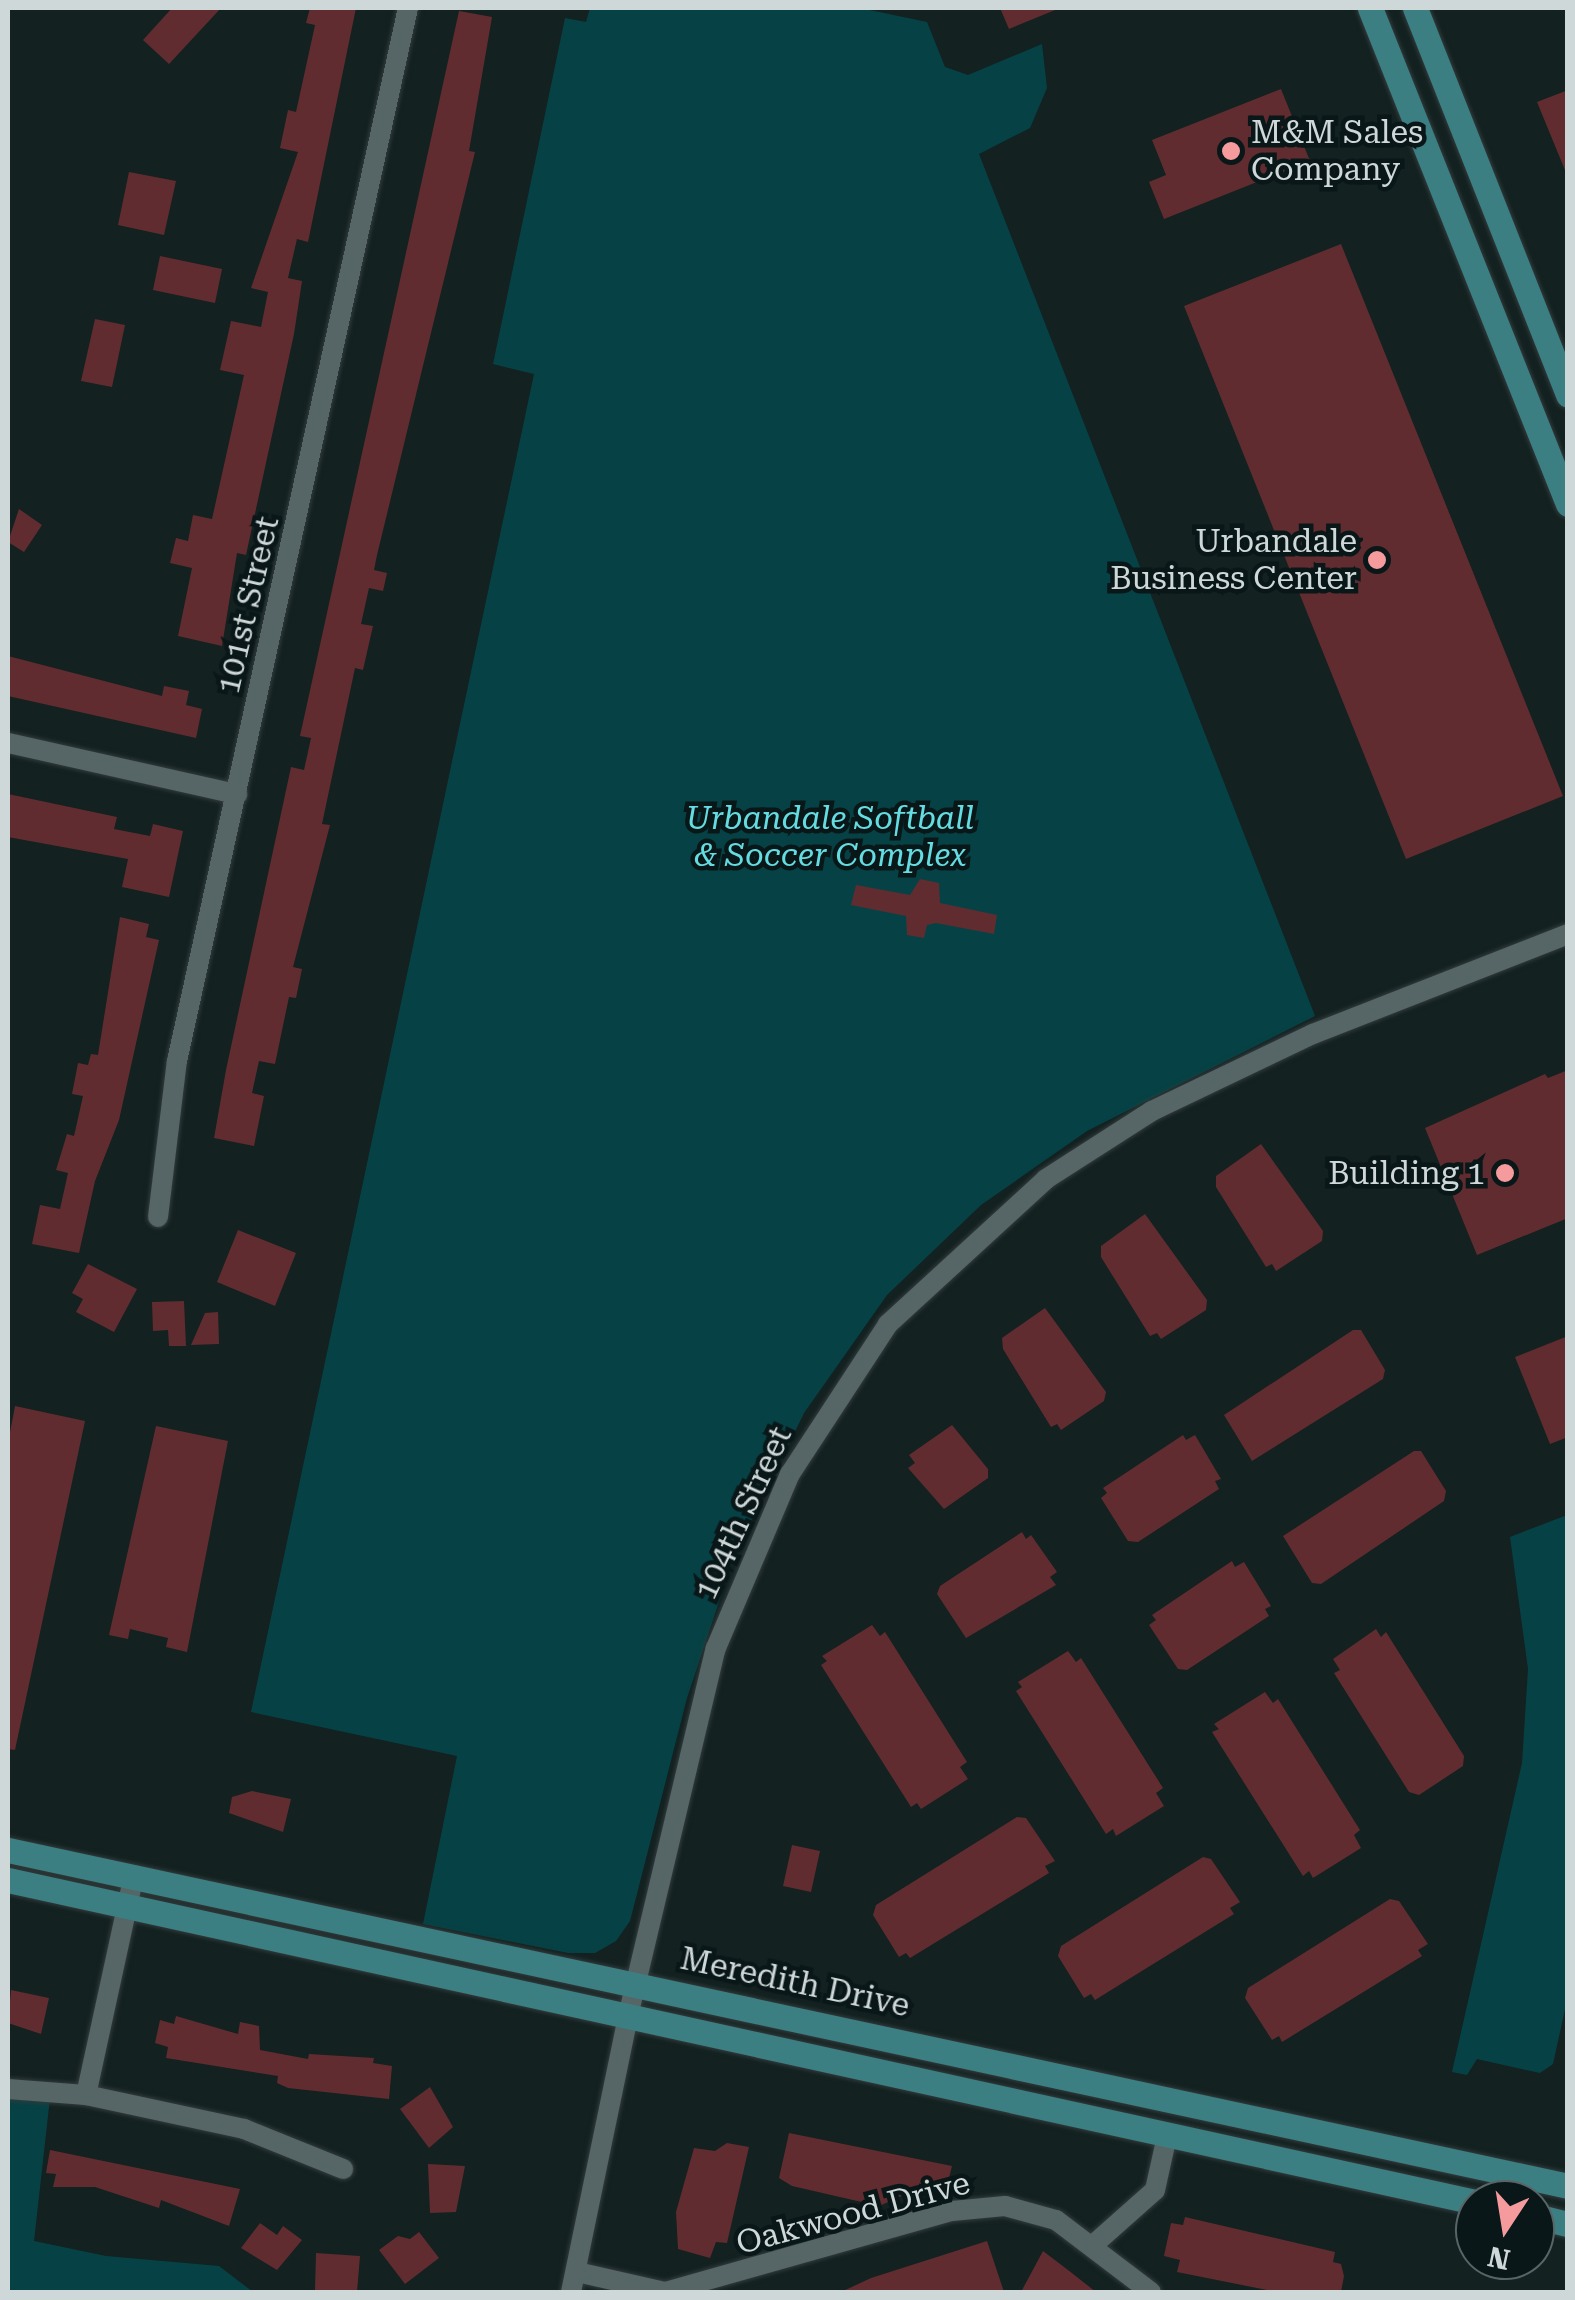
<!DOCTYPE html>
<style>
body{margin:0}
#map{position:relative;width:1575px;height:2300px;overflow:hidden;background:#132121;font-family:"Roboto Serif",serif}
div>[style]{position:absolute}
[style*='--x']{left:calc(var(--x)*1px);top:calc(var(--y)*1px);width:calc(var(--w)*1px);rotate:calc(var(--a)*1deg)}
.green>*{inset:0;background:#064245}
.building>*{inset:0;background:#612c2f}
.roads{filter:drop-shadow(0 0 2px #323b3c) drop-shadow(0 0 2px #323b3c)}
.minor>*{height:20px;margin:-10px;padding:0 10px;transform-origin:10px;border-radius:10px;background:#566566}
.major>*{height:25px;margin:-12.5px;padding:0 12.5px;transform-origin:12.5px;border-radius:12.5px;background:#3c7f83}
.dots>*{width:28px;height:28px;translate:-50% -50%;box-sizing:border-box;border:5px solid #091718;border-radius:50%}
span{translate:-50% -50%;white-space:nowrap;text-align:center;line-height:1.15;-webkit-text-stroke:9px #091718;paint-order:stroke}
.poi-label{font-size:32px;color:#cfd8d8}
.left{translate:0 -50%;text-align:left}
.right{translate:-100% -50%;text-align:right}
.street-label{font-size:32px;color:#cfd8d8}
.park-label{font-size:32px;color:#64dde2;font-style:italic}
.frame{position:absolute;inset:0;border:10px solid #cfd8d8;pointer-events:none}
.north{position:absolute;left:1455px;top:2180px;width:100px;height:100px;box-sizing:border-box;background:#091718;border:2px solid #586465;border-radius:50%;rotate:192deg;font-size:28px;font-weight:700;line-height:40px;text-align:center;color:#cfd8d8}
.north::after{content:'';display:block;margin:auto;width:35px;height:45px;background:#f59b9e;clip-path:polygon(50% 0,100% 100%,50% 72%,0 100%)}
</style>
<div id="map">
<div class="green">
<i style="clip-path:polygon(590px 8px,860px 8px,927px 22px,945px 67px,968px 75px,1042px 44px,1047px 88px,1030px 128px,979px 154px,1315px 1016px,1087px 1131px,981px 1205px,887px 1295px,804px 1413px,734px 1557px,687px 1698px,630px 1921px,616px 1941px,595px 1953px,568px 1953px,423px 1924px,457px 1756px,251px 1712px,534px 374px,493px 364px,565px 18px,586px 22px)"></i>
<i style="clip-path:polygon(1567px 1515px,1567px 2000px,1553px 2064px,1540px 2073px,1477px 2059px,1467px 2075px,1452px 2072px,1522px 1763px,1528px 1669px,1510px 1537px)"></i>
<i style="clip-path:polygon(8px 2089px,51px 2089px,34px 2241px,106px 2256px,219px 2266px,253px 2292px,8px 2292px)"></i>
</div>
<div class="building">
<i style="clip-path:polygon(172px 8px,221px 8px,169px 64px,143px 40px)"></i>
<i style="clip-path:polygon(310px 8px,356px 8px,308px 242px,297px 239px,288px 278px,302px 281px,294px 334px,246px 555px,237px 553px,222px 646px,178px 636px,192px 568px,170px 563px,176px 538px,188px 541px,193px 515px,212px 519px,244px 375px,220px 370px,231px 321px,261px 327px,268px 292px,251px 288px,298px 152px,280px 148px,288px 110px,296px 112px,315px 25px,306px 23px)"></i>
<i style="clip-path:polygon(1000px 8px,1060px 8px,1009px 29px)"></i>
<i style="clip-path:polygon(459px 11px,492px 17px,469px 151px,475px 152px,377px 555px,374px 570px,387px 573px,383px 591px,369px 588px,361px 624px,373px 626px,363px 670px,355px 668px,322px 824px,330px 825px,293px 967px,302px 969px,296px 998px,289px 997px,275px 1064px,259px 1061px,252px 1093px,264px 1096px,254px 1146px,214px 1138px,226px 1070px,291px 767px,304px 770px,311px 738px,300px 736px)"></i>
<i style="clip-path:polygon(1281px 89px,1310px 161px,1164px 219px,1149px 182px,1166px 175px,1152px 140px)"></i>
<i style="clip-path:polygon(1568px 90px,1568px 175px,1567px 175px,1537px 102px)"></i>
<i style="clip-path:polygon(129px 172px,176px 181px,164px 235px,118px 225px)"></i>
<i style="clip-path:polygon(1341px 244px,1563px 796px,1406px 859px,1184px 306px)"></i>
<i style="clip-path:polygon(160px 256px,222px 269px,215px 303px,153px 290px)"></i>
<i style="clip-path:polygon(95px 319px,125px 325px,112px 387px,81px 381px)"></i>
<i style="clip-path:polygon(19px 509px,42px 525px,24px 552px,8px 542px)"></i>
<i style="clip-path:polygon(8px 656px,162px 696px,164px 686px,189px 691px,186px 705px,202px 709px,196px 738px,8px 696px)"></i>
<i style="clip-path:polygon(8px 794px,117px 817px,114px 829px,150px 836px,153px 824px,183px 831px,169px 897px,122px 887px,128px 859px,8px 837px)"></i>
<i style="clip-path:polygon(920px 879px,939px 883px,940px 903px,997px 915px,994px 934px,936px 923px,927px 925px,924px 938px,907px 935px,906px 916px,851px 905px,856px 885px,910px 895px)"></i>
<i style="clip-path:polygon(120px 917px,149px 924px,146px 937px,159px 940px,119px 1120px,95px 1181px,79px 1253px,32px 1244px,40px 1205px,60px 1209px,68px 1173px,56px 1170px,67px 1134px,74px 1136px,83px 1096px,72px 1094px,78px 1063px,88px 1065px,91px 1054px,98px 1055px)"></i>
<i style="clip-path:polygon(1568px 1070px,1568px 1218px,1477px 1255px,1425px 1128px,1545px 1074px,1548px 1078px)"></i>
<i style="clip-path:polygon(1261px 1144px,1323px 1231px,1322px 1241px,1276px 1271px,1272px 1264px,1266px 1267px,1216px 1187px,1216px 1176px)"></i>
<i style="clip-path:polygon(1145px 1214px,1207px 1300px,1206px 1310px,1161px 1339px,1157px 1333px,1150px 1336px,1101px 1257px,1101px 1246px)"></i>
<i style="clip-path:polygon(238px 1230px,296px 1253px,275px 1306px,217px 1282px)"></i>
<i style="clip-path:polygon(88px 1264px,137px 1289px,114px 1332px,76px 1312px,83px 1299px,72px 1293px)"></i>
<i style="clip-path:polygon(184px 1301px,186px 1346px,169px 1346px,168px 1330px,153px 1331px,152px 1302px)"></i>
<i style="clip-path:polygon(1045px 1308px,1106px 1392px,1104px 1401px,1061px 1430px,1057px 1424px,1051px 1427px,1003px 1349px,1002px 1338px)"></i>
<i style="clip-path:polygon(218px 1312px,219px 1344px,191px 1345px,205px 1313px)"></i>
<i style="clip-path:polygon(1353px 1330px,1361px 1330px,1385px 1370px,1383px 1379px,1252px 1461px,1224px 1415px)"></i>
<i style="clip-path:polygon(1568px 1336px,1568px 1437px,1550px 1444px,1515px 1357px)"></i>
<i style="clip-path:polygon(15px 1406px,85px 1421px,15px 1750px,8px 1749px,8px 1443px)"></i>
<i style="clip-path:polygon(952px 1425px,988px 1469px,988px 1478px,944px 1509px,908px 1468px,915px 1463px,909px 1455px)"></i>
<i style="clip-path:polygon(156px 1426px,228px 1441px,187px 1652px,166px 1647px,168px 1638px,130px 1629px,128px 1639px,109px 1635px)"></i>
<i style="clip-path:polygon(1183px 1435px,1186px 1440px,1195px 1435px,1221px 1479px,1215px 1481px,1219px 1489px,1138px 1542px,1128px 1541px,1101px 1498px,1107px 1493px,1103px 1488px)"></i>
<i style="clip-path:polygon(1414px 1451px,1421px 1451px,1446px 1491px,1444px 1501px,1321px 1584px,1312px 1583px,1283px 1536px)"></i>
<i style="clip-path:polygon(1022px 1532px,1026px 1539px,1031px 1535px,1057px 1572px,1050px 1577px,1056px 1585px,966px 1638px,937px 1594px,940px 1586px)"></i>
<i style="clip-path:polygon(1232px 1561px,1235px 1567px,1244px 1562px,1271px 1606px,1265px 1609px,1269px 1616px,1187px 1670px,1178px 1669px,1149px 1625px,1156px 1620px,1152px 1615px)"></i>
<i style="clip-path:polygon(872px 1625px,880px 1636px,885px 1632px,967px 1762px,960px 1767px,968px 1779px,921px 1809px,917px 1803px,911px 1807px,821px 1665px,827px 1661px,822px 1656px)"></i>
<i style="clip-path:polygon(1376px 1629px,1381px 1637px,1386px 1632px,1464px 1756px,1463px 1766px,1419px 1795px,1409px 1792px,1334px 1673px,1340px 1670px,1333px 1659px)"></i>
<i style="clip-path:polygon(1068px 1651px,1076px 1662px,1081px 1658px,1163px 1788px,1156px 1793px,1164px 1806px,1116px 1836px,1113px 1829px,1106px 1834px,1016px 1691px,1022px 1687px,1018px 1682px)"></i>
<i style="clip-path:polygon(1265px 1692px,1273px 1703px,1278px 1699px,1360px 1830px,1354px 1835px,1361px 1848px,1313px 1878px,1309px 1871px,1303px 1876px,1212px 1732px,1219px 1729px,1214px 1724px)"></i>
<i style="clip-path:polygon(252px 1791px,291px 1799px,283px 1832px,229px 1813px,232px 1797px)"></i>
<i style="clip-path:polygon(1017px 1817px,1026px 1818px,1055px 1861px,1045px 1866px,1049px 1873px,910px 1958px,906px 1953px,899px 1957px,873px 1915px,876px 1905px)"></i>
<i style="clip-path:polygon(792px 1845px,820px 1851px,811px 1892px,783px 1886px)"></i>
<i style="clip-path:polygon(1203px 1857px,1211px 1859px,1240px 1902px,1230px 1908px,1234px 1914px,1095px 2000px,1091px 1994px,1084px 1998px,1058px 1956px,1061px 1946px)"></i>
<i style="clip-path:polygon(1390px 1899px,1399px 1901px,1428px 1944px,1418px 1950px,1422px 1956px,1282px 2042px,1279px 2036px,1272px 2040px,1245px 1998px,1248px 1988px)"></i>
<i style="clip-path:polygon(11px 1990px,49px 1998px,41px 2034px,8px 2023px)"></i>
<i style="clip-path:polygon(176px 2016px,238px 2034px,240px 2022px,259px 2026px,260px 2050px,308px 2059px,309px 2054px,374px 2058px,373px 2063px,392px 2066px,389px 2099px,288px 2088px,277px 2083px,278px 2076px,166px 2058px,168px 2047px,155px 2043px,160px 2020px,174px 2024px)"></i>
<i style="clip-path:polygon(430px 2087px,453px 2127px,429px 2148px,400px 2109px)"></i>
<i style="clip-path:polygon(789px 2133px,952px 2166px,947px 2186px,927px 2183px,924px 2194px,913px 2191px,879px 2206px,792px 2186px,779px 2178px)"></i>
<i style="clip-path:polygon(727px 2143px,749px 2147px,727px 2243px,716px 2242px,710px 2258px,678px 2249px,676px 2212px,694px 2148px,715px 2151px)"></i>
<i style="clip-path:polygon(50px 2150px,240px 2189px,229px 2226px,161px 2200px,159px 2208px,95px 2187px,53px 2187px,56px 2174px,46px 2173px)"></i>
<i style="clip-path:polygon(428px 2164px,465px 2166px,456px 2212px,430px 2213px)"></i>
<i style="clip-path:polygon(1185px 2217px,1335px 2252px,1333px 2262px,1341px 2264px,1344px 2276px,1341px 2292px,1277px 2292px,1177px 2272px,1180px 2260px,1164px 2256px,1171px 2223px,1183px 2225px)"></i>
<i style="clip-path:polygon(260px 2223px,277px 2235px,283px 2226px,302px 2240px,277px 2270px,241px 2248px)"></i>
<i style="clip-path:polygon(419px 2232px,439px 2258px,405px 2284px,379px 2250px,398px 2236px,410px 2239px)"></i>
<i style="clip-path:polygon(987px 2241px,1004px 2292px,841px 2292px,871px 2278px)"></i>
<i style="clip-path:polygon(1043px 2251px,1068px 2270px,1096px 2292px,1021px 2292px)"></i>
<i style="clip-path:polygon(316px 2253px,360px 2256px,357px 2292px,315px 2290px)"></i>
</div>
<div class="roads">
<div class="minor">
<i style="--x:8;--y:743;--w:235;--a:12.6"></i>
<i style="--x:158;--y:1217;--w:157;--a:-83.1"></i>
<i style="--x:177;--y:1061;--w:1078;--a:-77.63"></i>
<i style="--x:8;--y:2089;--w:78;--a:4.4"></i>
<i style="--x:86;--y:2095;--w:162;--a:12.1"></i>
<i style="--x:244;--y:2129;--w:107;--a:22"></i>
<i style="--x:86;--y:2095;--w:225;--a:-77.7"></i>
<i style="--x:1092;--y:2246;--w:84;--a:-41.6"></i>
<i style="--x:1155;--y:2190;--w:55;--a:-77.5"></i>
<i style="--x:577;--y:2272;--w:89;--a:12.9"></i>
<i style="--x:571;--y:2292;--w:282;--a:-78.3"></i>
<i style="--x:628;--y:2016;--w:378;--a:-76.6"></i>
<i style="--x:716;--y:1648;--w:189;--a:-67"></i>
<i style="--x:790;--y:1474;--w:179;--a:-56.8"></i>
<i style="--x:888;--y:1324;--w:214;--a:-42.5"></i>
<i style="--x:1046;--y:1179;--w:126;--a:-32.7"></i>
<i style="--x:1152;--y:1111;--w:178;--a:-25.6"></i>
<i style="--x:1313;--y:1034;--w:274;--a:-21.4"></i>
<i style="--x:665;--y:2292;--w:298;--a:-15.8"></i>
<i style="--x:952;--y:2211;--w:53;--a:-5.4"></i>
<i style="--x:1005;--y:2206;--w:53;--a:15.4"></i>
<i style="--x:1056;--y:2220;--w:119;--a:37.2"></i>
</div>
<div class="major">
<i style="--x:1370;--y:8;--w:534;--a:68.24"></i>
<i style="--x:1415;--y:8;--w:416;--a:68.4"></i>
<i style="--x:8;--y:1850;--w:1596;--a:12.15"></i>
<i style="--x:8;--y:1880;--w:1502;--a:12.38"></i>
<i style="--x:1535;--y:2216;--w:34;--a:14"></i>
</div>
</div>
<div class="dots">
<i style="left:1231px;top:151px;background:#f59b9e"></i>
<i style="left:1377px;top:560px;background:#f59b9e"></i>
<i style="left:1505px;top:1173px;background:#f59b9e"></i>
</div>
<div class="poi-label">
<span class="left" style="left:1251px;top:151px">M&amp;M Sales<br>Company</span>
<span class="right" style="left:1357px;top:560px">Urbandale<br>Business Center</span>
<span class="right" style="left:1485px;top:1173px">Building 1</span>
</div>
<div class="street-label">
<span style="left:248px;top:605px;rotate:-77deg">101st Street</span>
<span style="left:743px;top:1513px;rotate:-65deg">104th Street</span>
<span style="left:795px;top:1982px;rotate:12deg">Meredith Drive</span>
<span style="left:853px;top:2213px;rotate:-15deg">Oakwood Drive</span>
</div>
<div class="park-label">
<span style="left:830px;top:837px">Urbandale Softball<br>&amp; Soccer Complex</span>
</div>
<div class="frame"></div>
<div class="north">N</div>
</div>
